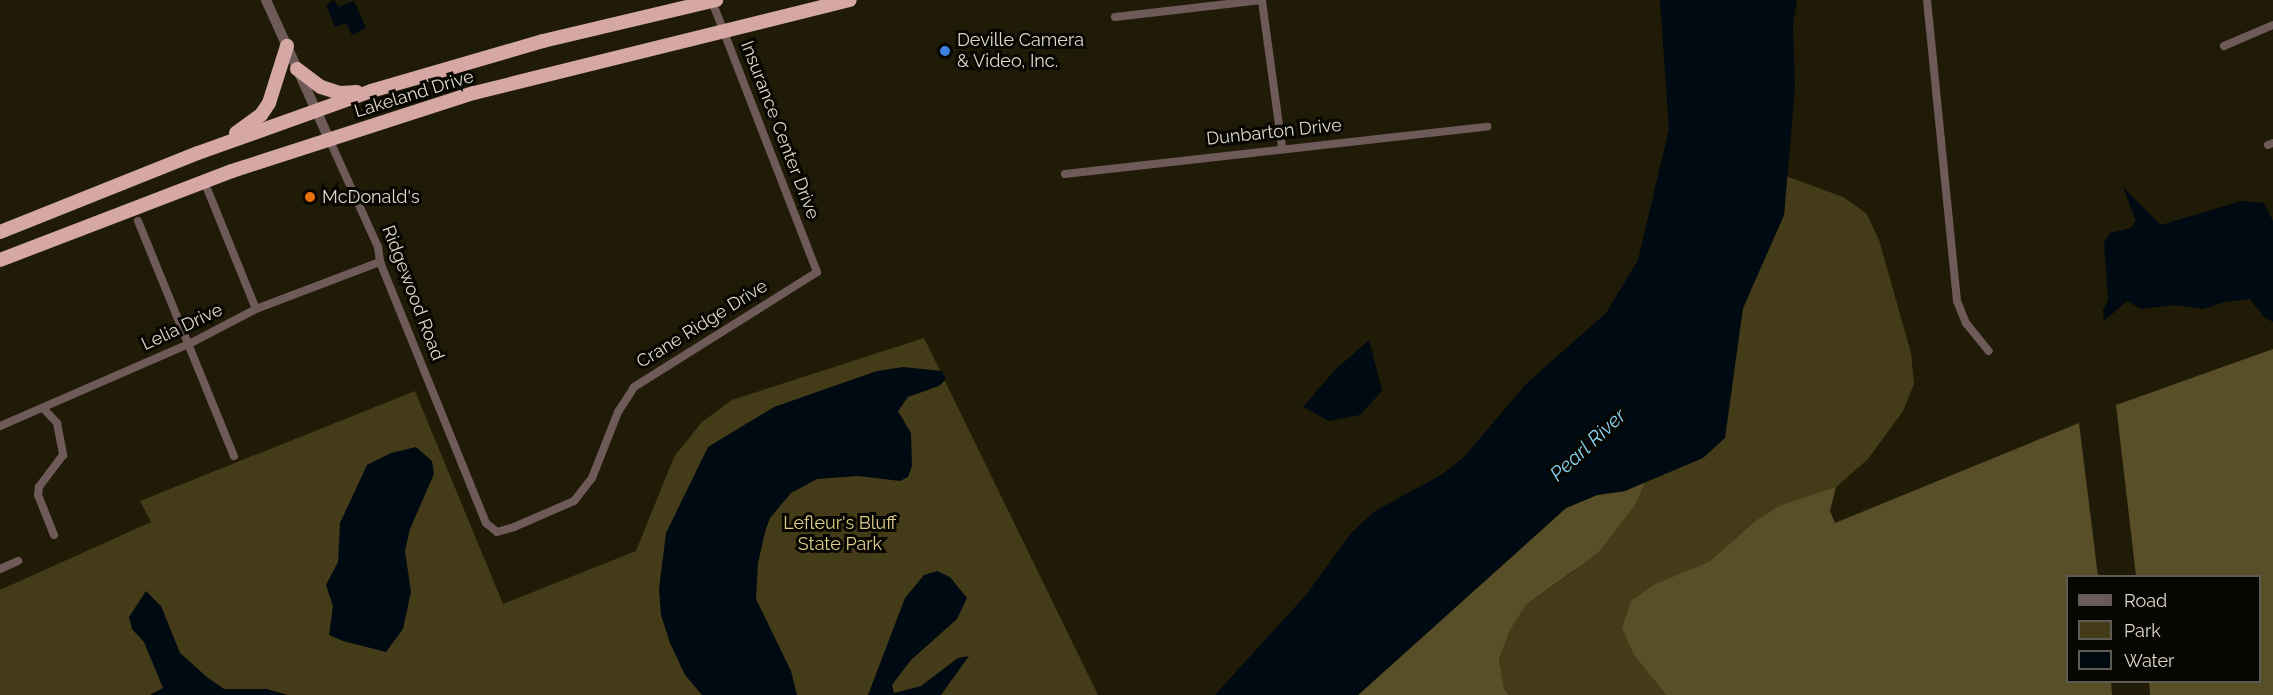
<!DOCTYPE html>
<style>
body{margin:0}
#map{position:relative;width:2273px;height:695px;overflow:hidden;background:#201b07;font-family:Raleway,sans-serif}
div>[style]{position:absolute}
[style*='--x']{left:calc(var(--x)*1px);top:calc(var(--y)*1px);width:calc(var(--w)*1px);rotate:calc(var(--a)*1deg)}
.green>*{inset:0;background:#443c18}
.forest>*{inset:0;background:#584e27}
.water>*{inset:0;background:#000a12}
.minor>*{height:8px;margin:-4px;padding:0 4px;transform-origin:4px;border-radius:4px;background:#6e5a59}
.tertiary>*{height:10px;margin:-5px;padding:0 5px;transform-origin:5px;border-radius:5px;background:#6e5a59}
.trunk>*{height:14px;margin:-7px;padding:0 7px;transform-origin:7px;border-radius:7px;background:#d5a8a4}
.dots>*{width:16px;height:16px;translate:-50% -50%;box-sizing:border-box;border:3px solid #070601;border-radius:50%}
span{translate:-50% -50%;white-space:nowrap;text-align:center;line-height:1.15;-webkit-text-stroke:6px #070601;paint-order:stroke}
.poi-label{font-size:18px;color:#dddacd}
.left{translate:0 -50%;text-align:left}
.street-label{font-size:18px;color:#dddacd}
.park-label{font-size:18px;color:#ddcc89}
.water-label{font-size:20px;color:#86d3f3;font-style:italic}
.legend{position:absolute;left:2066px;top:575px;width:195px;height:108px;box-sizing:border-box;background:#070601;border:2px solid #5d5b53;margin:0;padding:8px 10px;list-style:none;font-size:18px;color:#dddacd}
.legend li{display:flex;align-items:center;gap:12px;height:30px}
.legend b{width:30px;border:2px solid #5d5b53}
</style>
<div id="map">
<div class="green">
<i style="clip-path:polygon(1786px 176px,1843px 197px,1866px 213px,1879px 240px,1911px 353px,1914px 384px,1903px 411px,1868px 459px,1836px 487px,1754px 522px,1710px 561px,1655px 584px,1635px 656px,1666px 695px,1509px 695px,1504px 688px,1499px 659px,1509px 630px,1526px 605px,1574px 571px,1635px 505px,1647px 479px,1664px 474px,1731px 381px,1743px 308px,1784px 215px)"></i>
<i style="clip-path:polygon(924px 338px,1098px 695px,0 695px,0 590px,151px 522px,140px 501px,415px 391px,503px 604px,636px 551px,674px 457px,702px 422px,732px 400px)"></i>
</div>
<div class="forest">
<i style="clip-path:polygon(2273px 349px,2273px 695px,2150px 695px,2149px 682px,2260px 682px,2260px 576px,2136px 576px,2116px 405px)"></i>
<i style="clip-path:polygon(2079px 423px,2098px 576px,2068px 576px,2068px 682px,2111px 682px,2112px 695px,1666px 695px,1634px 655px,1622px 628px,1631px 601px,1655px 584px,1710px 561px,1754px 522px,1779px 506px,1836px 487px,1830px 511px,1835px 523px)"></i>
<i style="clip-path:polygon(1647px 479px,1635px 505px,1598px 553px,1526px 605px,1510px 630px,1499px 659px,1504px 688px,1509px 695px,1358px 695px,1566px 508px,1597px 495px,1625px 491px)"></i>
</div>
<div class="water">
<i style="clip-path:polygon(334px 0,339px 7px,354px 1px,366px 28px,352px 35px,346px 23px,335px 27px,326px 5px)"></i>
<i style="clip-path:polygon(1660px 0,1797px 0,1793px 25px,1795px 88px,1784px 215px,1743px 308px,1725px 438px,1703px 458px,1625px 491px,1597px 495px,1566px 508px,1358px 695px,1215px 695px,1306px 595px,1351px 533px,1375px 511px,1441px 475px,1464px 457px,1526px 384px,1606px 313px,1638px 260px,1669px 129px)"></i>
<i style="clip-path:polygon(2123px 187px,2161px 225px,2241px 201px,2264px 203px,2273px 221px,2273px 322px,2264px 317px,2250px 299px,2225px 302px,2203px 309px,2175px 305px,2141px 309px,2127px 301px,2104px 321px,2103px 310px,2108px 300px,2104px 243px,2110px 233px,2131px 228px,2136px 221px)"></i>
<i style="clip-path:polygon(1369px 340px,1382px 391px,1360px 415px,1329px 421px,1303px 407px,1335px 370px)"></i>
<i style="clip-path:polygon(903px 367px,942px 371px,946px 379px,939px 386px,908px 397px,898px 411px,911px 433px,912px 466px,908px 477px,900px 481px,858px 476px,817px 479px,791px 493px,770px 518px,765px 532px,758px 563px,756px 599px,791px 671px,797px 695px,702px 695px,685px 675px,670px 643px,661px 615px,659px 589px,666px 533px,708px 447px,774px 407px,877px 371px)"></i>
<i style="clip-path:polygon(416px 447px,432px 461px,434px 474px,410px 529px,405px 551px,411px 592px,403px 629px,386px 652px,343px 641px,329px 635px,333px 606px,326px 585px,338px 562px,340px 523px,367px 465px,391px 453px)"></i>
<i style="clip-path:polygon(937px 571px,950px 577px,967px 598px,957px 619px,911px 660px,892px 685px,894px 693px,921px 686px,958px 658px,969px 656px,941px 695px,868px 695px,905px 598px,924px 575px)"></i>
<i style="clip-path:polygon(146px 591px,161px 606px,180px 653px,208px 678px,224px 689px,267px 689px,288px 695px,150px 695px,163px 688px,144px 642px,132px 629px,129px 617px)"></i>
</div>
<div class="minor">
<i style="--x:1927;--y:0;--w:302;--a:84.3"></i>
<i style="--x:1957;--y:301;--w:24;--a:68"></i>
<i style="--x:1966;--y:323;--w:36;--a:51"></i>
<i style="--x:1262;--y:1;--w:147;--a:82.2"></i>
<i style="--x:1115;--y:17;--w:148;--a:-6.6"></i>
<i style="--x:2224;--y:46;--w:53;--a:-23.2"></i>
<i style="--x:329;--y:139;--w:119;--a:65.6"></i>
<i style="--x:378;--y:247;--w:15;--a:82"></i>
<i style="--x:380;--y:262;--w:282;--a:67.9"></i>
<i style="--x:486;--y:523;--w:14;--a:39"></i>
<i style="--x:497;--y:532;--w:18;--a:-16"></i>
<i style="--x:514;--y:527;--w:65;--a:-23.4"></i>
<i style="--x:574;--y:501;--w:29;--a:-52"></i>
<i style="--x:592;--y:478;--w:71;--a:-68.5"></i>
<i style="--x:618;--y:412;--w:30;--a:-57"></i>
<i style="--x:634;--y:387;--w:216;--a:-32.1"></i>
<i style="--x:817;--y:272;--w:291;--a:-111.2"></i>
<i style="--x:2268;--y:145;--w:5;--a:-22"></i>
<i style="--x:1065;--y:174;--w:425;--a:-6.4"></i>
<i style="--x:204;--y:181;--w:138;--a:67.9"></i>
<i style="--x:138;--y:221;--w:254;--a:67.8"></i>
<i style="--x:43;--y:408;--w:21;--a:47"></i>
<i style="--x:57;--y:423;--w:33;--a:79"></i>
<i style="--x:63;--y:455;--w:40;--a:127"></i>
<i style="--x:39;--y:487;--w:8;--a:97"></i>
<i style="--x:38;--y:495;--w:43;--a:68.2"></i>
<i style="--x:0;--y:426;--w:206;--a:-23.5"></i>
<i style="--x:189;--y:344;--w:76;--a:-27.6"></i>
<i style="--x:256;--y:309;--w:133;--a:-20.8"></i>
<i style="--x:0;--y:569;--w:20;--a:-24"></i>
</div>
<div class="tertiary">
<i style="--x:266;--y:0;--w:153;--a:65.6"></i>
</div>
<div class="trunk">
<i style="--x:297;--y:69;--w:30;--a:37"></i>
<i style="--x:321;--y:87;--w:20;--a:18"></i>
<i style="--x:340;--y:93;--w:17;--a:-3"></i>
<i style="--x:236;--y:133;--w:31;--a:-36"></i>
<i style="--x:261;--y:115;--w:14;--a:-56"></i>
<i style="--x:269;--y:103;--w:60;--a:-72.5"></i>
<i style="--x:0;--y:232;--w:213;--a:-21.8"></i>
<i style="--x:198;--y:153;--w:184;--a:-19.7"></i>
<i style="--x:371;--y:91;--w:179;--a:-16.2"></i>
<i style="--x:543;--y:41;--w:178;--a:-13.3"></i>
<i style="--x:0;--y:260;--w:248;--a:-21"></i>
<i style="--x:232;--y:171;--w:254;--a:-17.9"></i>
<i style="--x:474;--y:93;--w:387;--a:-13.9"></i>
</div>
<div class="dots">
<i style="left:945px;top:51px;background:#3f7fe0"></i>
<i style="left:310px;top:197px;background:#e8710a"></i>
</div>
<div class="poi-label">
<span class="left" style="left:957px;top:51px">Deville Camera<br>&amp; Video, Inc.</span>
<span class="left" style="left:322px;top:197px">McDonald's</span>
</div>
<div class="street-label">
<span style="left:414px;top:94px;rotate:-17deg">Lakeland Drive</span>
<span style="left:780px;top:130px;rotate:69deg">Insurance Center Drive</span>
<span style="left:1274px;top:132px;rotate:-6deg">Dunbarton Drive</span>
<span style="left:413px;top:293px;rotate:69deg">Ridgewood Road</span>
<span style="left:702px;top:324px;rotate:-32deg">Crane Ridge Drive</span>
<span style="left:182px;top:327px;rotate:-25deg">Lelia Drive</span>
</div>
<div class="park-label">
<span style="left:840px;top:534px">Lefleur's Bluff<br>State Park</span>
</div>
<div class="water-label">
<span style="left:1588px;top:445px;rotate:-43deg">Pearl River</span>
</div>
<ul class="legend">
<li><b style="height:8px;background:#6e5a59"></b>Road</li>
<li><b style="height:16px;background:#443c18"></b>Park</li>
<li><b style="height:16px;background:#000a12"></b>Water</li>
</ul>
</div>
